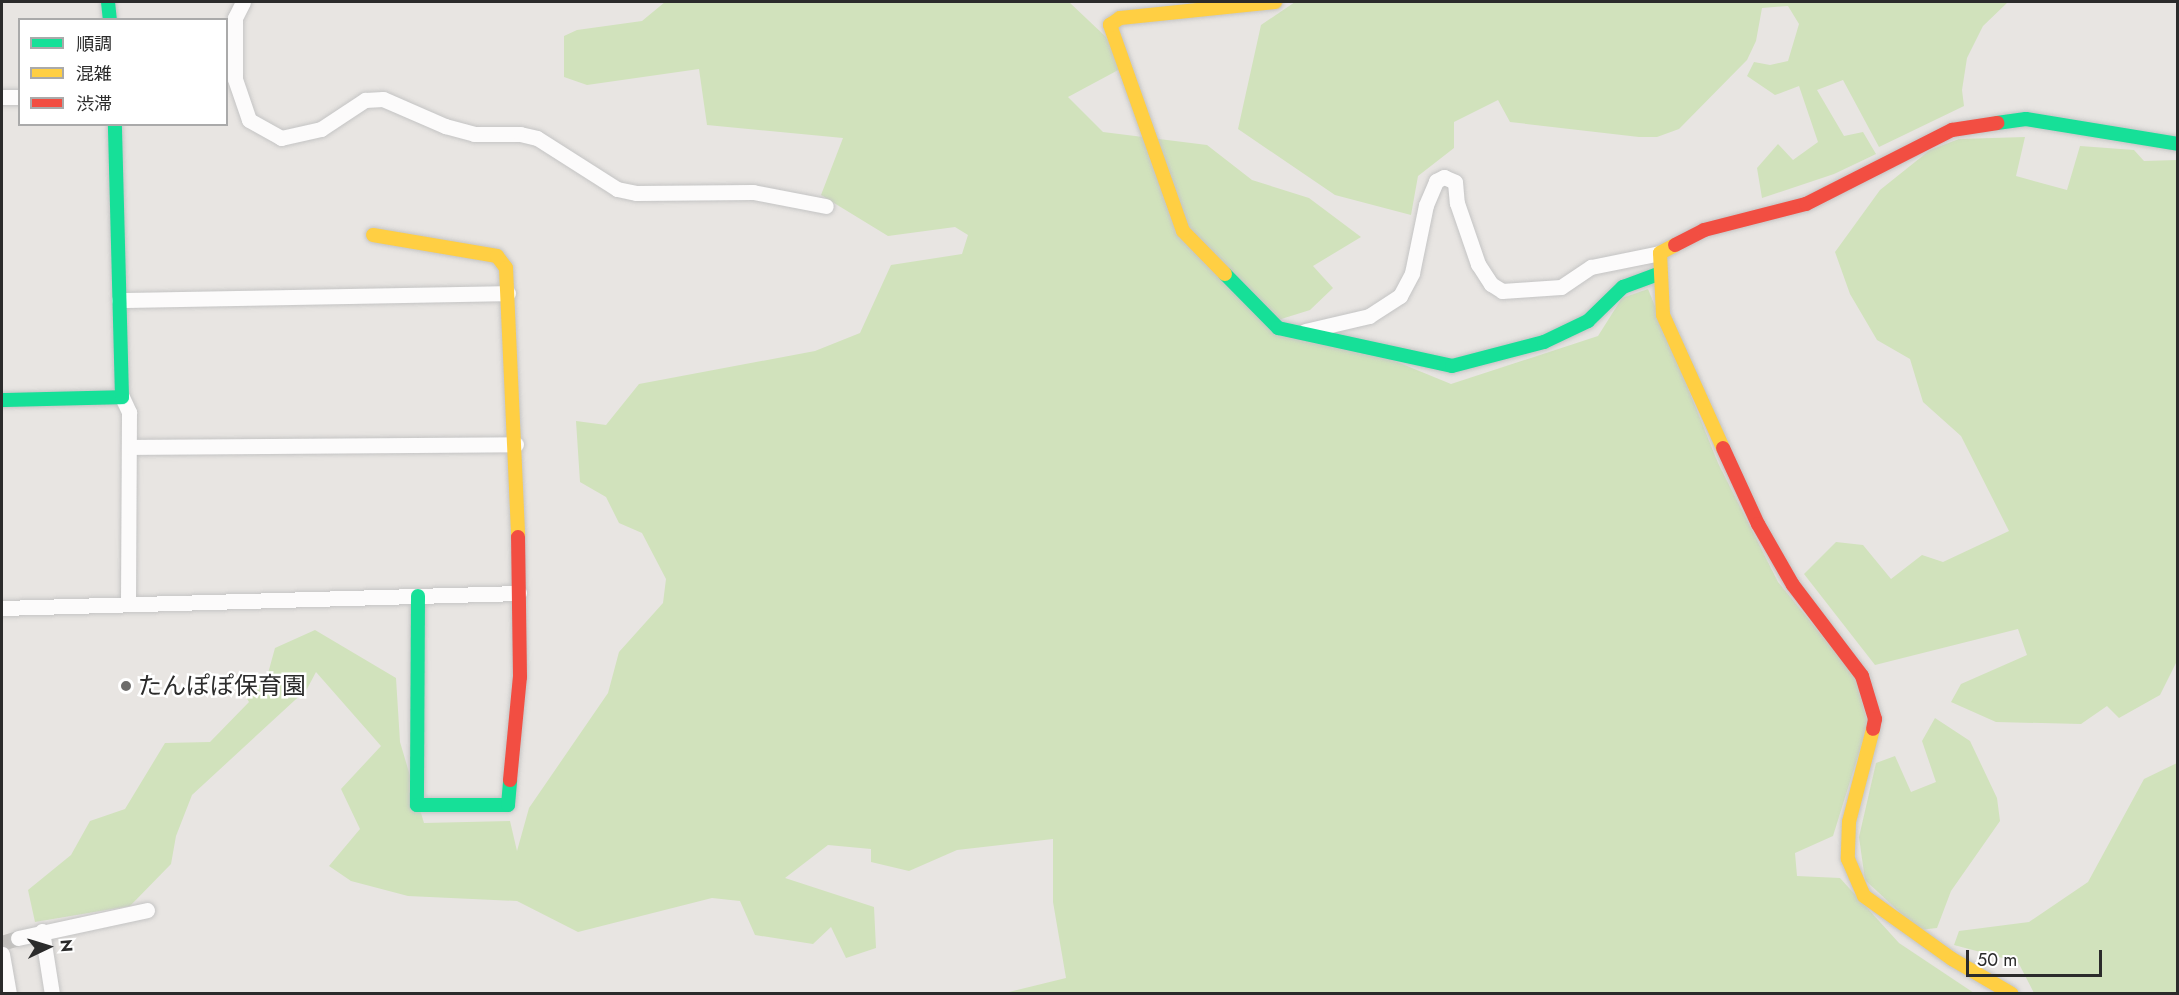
<!DOCTYPE html>
<meta charset="utf-8">
<style>
body{margin:0}
#map{position:relative;width:2179px;height:995px;overflow:hidden;background:#e8e5e2;font-family:Jost,"Noto Sans JP",sans-serif}
div>[style]{position:absolute}
[style*='--x']{left:calc(var(--x)*1px);top:calc(var(--y)*1px);width:calc(var(--w)*1px);rotate:calc(var(--a)*1deg)}
.green>*{inset:0;background:#d1e2bc}
.street-tunnel>*{height:15px;margin-top:-7.5px;transform-origin:0;background:repeating-linear-gradient(90deg,#c2c0bd 0 15px,transparent 0 23px)}
.roads{filter:drop-shadow(0 0 2px #c4c4c4) drop-shadow(0 0 2px #c4c4c4)}
.street>*{height:15px;margin:-7.5px;padding:0 7.5px;transform-origin:7.5px;border-radius:7.5px;background:#fcfbfb}
.fast>*{height:14px;margin:-7px;padding:0 7px;transform-origin:7px;border-radius:7px;background:#16e098}
.slow>*{height:14px;margin:-7px;padding:0 7px;transform-origin:7px;border-radius:7px;background:#ffcf43}
.jam>*{height:14px;margin:-7px;padding:0 7px;transform-origin:7px;border-radius:7px;background:#f24e42}
.dots>*{width:16px;height:16px;translate:-50% -50%;box-sizing:border-box;border:3px solid #fff;border-radius:50%}
span{translate:-50% -50%;white-space:nowrap;text-align:center;line-height:1.15;-webkit-text-stroke:5px #fff;paint-order:stroke}
.poi-label{font-size:24px;color:#2b2b2b}
.left{translate:0 -50%;text-align:left}
.frame{position:absolute;inset:0;border:3px solid #2b2b2b;pointer-events:none}
.legend{position:absolute;left:18px;top:18px;width:210px;height:108px;box-sizing:border-box;background:#fff;border:2px solid #aaa;margin:0;padding:8px 10px;list-style:none;font-size:18px;color:#2b2b2b}
.legend li{display:flex;align-items:center;gap:12px;height:30px}
.legend b{width:30px;border:2px solid #aaa}
.north{position:absolute;left:18px;top:917px;width:60px;height:60px;-webkit-text-stroke:4px #fff;paint-order:stroke;rotate:86deg;font-size:16px;font-weight:700;line-height:24px;text-align:center;color:#2b2b2b}
.north::after{content:'';display:block;margin:auto;width:21px;height:27px;background:#2b2b2b;clip-path:polygon(50% 0,100% 100%,50% 72%,0 100%)}
.scale{position:absolute;left:1966px;top:950px;width:136px;height:27px;box-sizing:border-box;border:3px solid #2b2b2b;border-top:0;padding-left:8px;font-size:18px;line-height:21px;white-space:nowrap;color:#2b2b2b;-webkit-text-stroke:4px #fff;paint-order:stroke}
</style>
<div id="map">
<div class="green">
<i style="clip-path:polygon(665px 2px,1069px 2px,1106px 37px,1122px 68px,1068px 97px,1103px 132px,1207px 145px,1252px 180px,1309px 198px,1361px 237px,1313px 266px,1333px 288px,1310px 310px,1268px 323px,1390px 359px,1451px 384px,1598px 336px,1622px 298px,1648px 289px,1718px 463px,1778px 582px,1855px 676px,1868px 724px,1833px 836px,1795px 853px,1797px 876px,1840px 878px,1899px 943px,1974px 993px,1005px 993px,1066px 978px,1053px 902px,1053px 839px,957px 850px,909px 871px,871px 862px,871px 849px,828px 845px,785px 878px,874px 907px,876px 948px,846px 958px,831px 927px,813px 944px,755px 935px,740px 901px,712px 898px,578px 932px,517px 901px,408px 896px,351px 881px,329px 866px,360px 829px,341px 789px,381px 746px,316px 672px,307px 689px,192px 795px,176px 836px,171px 864px,130px 906px,35px 922px,28px 890px,71px 855px,90px 821px,125px 809px,165px 743px,210px 742px,249px 702px,235px 678px,267px 677px,275px 648px,315px 630px,396px 678px,400px 742px,424px 823px,510px 821px,517px 851px,529px 808px,608px 693px,619px 652px,663px 603px,666px 579px,642px 533px,619px 523px,606px 497px,580px 482px,576px 421px,606px 425px,639px 384px,815px 351px,860px 333px,891px 265px,962px 254px,968px 235px,955px 227px,888px 236px,821px 195px,843px 138px,707px 125px,699px 69px,587px 85px,564px 77px,564px 36px,577px 30px,642px 21px)"></i>
<i style="clip-path:polygon(1295px 2px,2008px 2px,1983px 26px,1967px 58px,1962px 90px,1964px 106px,1879px 147px,1843px 80px,1817px 90px,1844px 136px,1863px 132px,1876px 154px,1834px 174px,1762px 198px,1757px 168px,1778px 144px,1793px 160px,1818px 142px,1799px 86px,1775px 95px,1747px 76px,1754px 62px,1770px 65px,1788px 61px,1799px 24px,1788px 6px,1762px 8px,1756px 41px,1747px 60px,1679px 129px,1657px 137px,1639px 137px,1510px 122px,1498px 100px,1454px 122px,1454px 148px,1418px 176px,1411px 215px,1335px 195px,1238px 129px,1261px 25px)"></i>
<i style="clip-path:polygon(2025px 137px,2016px 176px,2067px 190px,2080px 146px,2134px 150px,2144px 161px,2177px 160px,2178px 659px,2160px 695px,2119px 718px,2107px 706px,2081px 724px,1996px 722px,1951px 702px,1961px 684px,2027px 655px,2018px 629px,1875px 665px,1804px 574px,1836px 542px,1863px 545px,1891px 579px,1922px 555px,1943px 562px,2009px 531px,1961px 436px,1923px 402px,1910px 359px,1877px 340px,1850px 294px,1835px 252px,1880px 190px,1930px 150px,1959px 139px)"></i>
<i style="clip-path:polygon(1935px 718px,1970px 741px,1997px 798px,2000px 821px,1951px 891px,1937px 928px,1919px 930px,1865px 880px,1859px 837px,1876px 763px,1895px 756px,1911px 792px,1936px 782px,1922px 741px)"></i>
<i style="clip-path:polygon(2177px 763px,2177px 993px,2034px 993px,2018px 962px,1954px 945px,1959px 931px,2029px 922px,2088px 882px,2144px 779px)"></i>
</div>
<div class="street-tunnel">
<i style="--x:2;--y:943;--w:17;--a:-17"></i>
</div>
<div class="roads">
<div class="street">
<i style="--x:243;--y:2;--w:18;--a:117"></i>
<i style="--x:235;--y:18;--w:61;--a:90"></i>
<i style="--x:235;--y:79;--w:43;--a:71.1"></i>
<i style="--x:249;--y:120;--w:37;--a:29"></i>
<i style="--x:281;--y:138;--w:41;--a:-12.7"></i>
<i style="--x:321;--y:129;--w:53;--a:-33.4"></i>
<i style="--x:365;--y:100;--w:18;--a:-3"></i>
<i style="--x:383;--y:99;--w:68;--a:23.5"></i>
<i style="--x:445;--y:126;--w:30;--a:15"></i>
<i style="--x:474;--y:134;--w:46;--a:0"></i>
<i style="--x:520;--y:134;--w:17;--a:13"></i>
<i style="--x:537;--y:138;--w:95;--a:32.5"></i>
<i style="--x:617;--y:189;--w:19;--a:12"></i>
<i style="--x:636;--y:193;--w:117;--a:-0.5"></i>
<i style="--x:753;--y:192;--w:74;--a:10.9"></i>
<i style="--x:2;--y:97;--w:18;--a:0"></i>
<i style="--x:119;--y:300;--w:389;--a:-1"></i>
<i style="--x:1305;--y:331;--w:66;--a:-13.2"></i>
<i style="--x:1369;--y:316;--w:37;--a:-33"></i>
<i style="--x:1400;--y:296;--w:26;--a:-62"></i>
<i style="--x:1412;--y:273;--w:69;--a:-78.4"></i>
<i style="--x:1426;--y:205;--w:26;--a:-67"></i>
<i style="--x:1436;--y:181;--w:9;--a:-27"></i>
<i style="--x:1444;--y:177;--w:12;--a:24"></i>
<i style="--x:1455;--y:182;--w:21;--a:85"></i>
<i style="--x:1457;--y:203;--w:65;--a:71"></i>
<i style="--x:1478;--y:264;--w:24;--a:57"></i>
<i style="--x:1491;--y:284;--w:13;--a:32"></i>
<i style="--x:1502;--y:291;--w:59;--a:-3.9"></i>
<i style="--x:1561;--y:287;--w:36;--a:-34"></i>
<i style="--x:1591;--y:267;--w:70;--a:-11.5"></i>
<i style="--x:122;--y:397;--w:17;--a:65"></i>
<i style="--x:129;--y:412;--w:189;--a:90.3"></i>
<i style="--x:129;--y:447;--w:387;--a:-0.4"></i>
<i style="--x:2;--y:608;--w:517;--a:-1.66"></i>
<i style="--x:42;--y:931;--w:64;--a:81"></i>
<i style="--x:18;--y:938;--w:132;--a:-12.2"></i>
<i style="--x:2;--y:954;--w:41;--a:80.1"></i>
</div>
<div class="fast">
<i style="--x:108;--y:2;--w:18;--a:84"></i>
<i style="--x:1997;--y:123;--w:29;--a:-8"></i>
<i style="--x:2026;--y:119;--w:154;--a:9.3"></i>
<i style="--x:1225;--y:274;--w:76;--a:45.5"></i>
<i style="--x:1278;--y:328;--w:178;--a:12.3"></i>
<i style="--x:1452;--y:366;--w:95;--a:-14.6"></i>
<i style="--x:1544;--y:342;--w:49;--a:-25.5"></i>
<i style="--x:1588;--y:321;--w:49;--a:-44.2"></i>
<i style="--x:1623;--y:287;--w:40;--a:-20.2"></i>
<i style="--x:2;--y:400;--w:120;--a:-1.4"></i>
<i style="--x:122;--y:397;--w:273;--a:-91.5"></i>
<i style="--x:418;--y:596;--w:209;--a:90.3"></i>
<i style="--x:417;--y:805;--w:91;--a:0"></i>
<i style="--x:508;--y:805;--w:25;--a:-85"></i>
</div>
<div class="slow">
<i style="--x:373;--y:235;--w:126;--a:9.6"></i>
<i style="--x:497;--y:256;--w:15;--a:53"></i>
<i style="--x:506;--y:268;--w:269;--a:87.4"></i>
<i style="--x:1675;--y:245;--w:17;--a:152"></i>
<i style="--x:1660;--y:253;--w:62;--a:87.2"></i>
<i style="--x:1663;--y:315;--w:146;--a:65.7"></i>
<i style="--x:1225;--y:274;--w:60;--a:-134.3"></i>
<i style="--x:1183;--y:231;--w:219;--a:-109.5"></i>
<i style="--x:1110;--y:25;--w:12;--a:-35"></i>
<i style="--x:1120;--y:18;--w:156;--a:-5.9"></i>
<i style="--x:1873;--y:729;--w:96;--a:104.5"></i>
<i style="--x:1849;--y:822;--w:37;--a:92"></i>
<i style="--x:1848;--y:859;--w:40;--a:66.6"></i>
<i style="--x:1864;--y:896;--w:108;--a:35.6"></i>
<i style="--x:1952;--y:959;--w:69;--a:30.3"></i>
</div>
<div class="jam">
<i style="--x:1675;--y:245;--w:33;--a:-27"></i>
<i style="--x:1704;--y:230;--w:105;--a:-14.3"></i>
<i style="--x:1806;--y:204;--w:164;--a:-26.9"></i>
<i style="--x:1952;--y:130;--w:46;--a:-8.8"></i>
<i style="--x:1723;--y:448;--w:84;--a:65.3"></i>
<i style="--x:1758;--y:524;--w:70;--a:60.2"></i>
<i style="--x:1793;--y:585;--w:114;--a:52.8"></i>
<i style="--x:1862;--y:676;--w:45;--a:73.2"></i>
<i style="--x:1875;--y:719;--w:10;--a:101"></i>
<i style="--x:510;--y:780;--w:103;--a:-84.5"></i>
<i style="--x:520;--y:677;--w:140;--a:-90.8"></i>
</div>
</div>
<div class="dots">
<i style="left:126px;top:686px;background:#6d6c6b"></i>
</div>
<div class="poi-label">
<span class="left" style="left:138px;top:686px">たんぽぽ保育園</span>
</div>
<div class="frame"></div>
<ul class="legend">
<li><b style="height:8px;background:#16e098"></b>順調</li>
<li><b style="height:8px;background:#ffcf43"></b>混雑</li>
<li><b style="height:8px;background:#f24e42"></b>渋滞</li>
</ul>
<div class="north">N</div>
<div class="scale">50 m</div>
</div>
